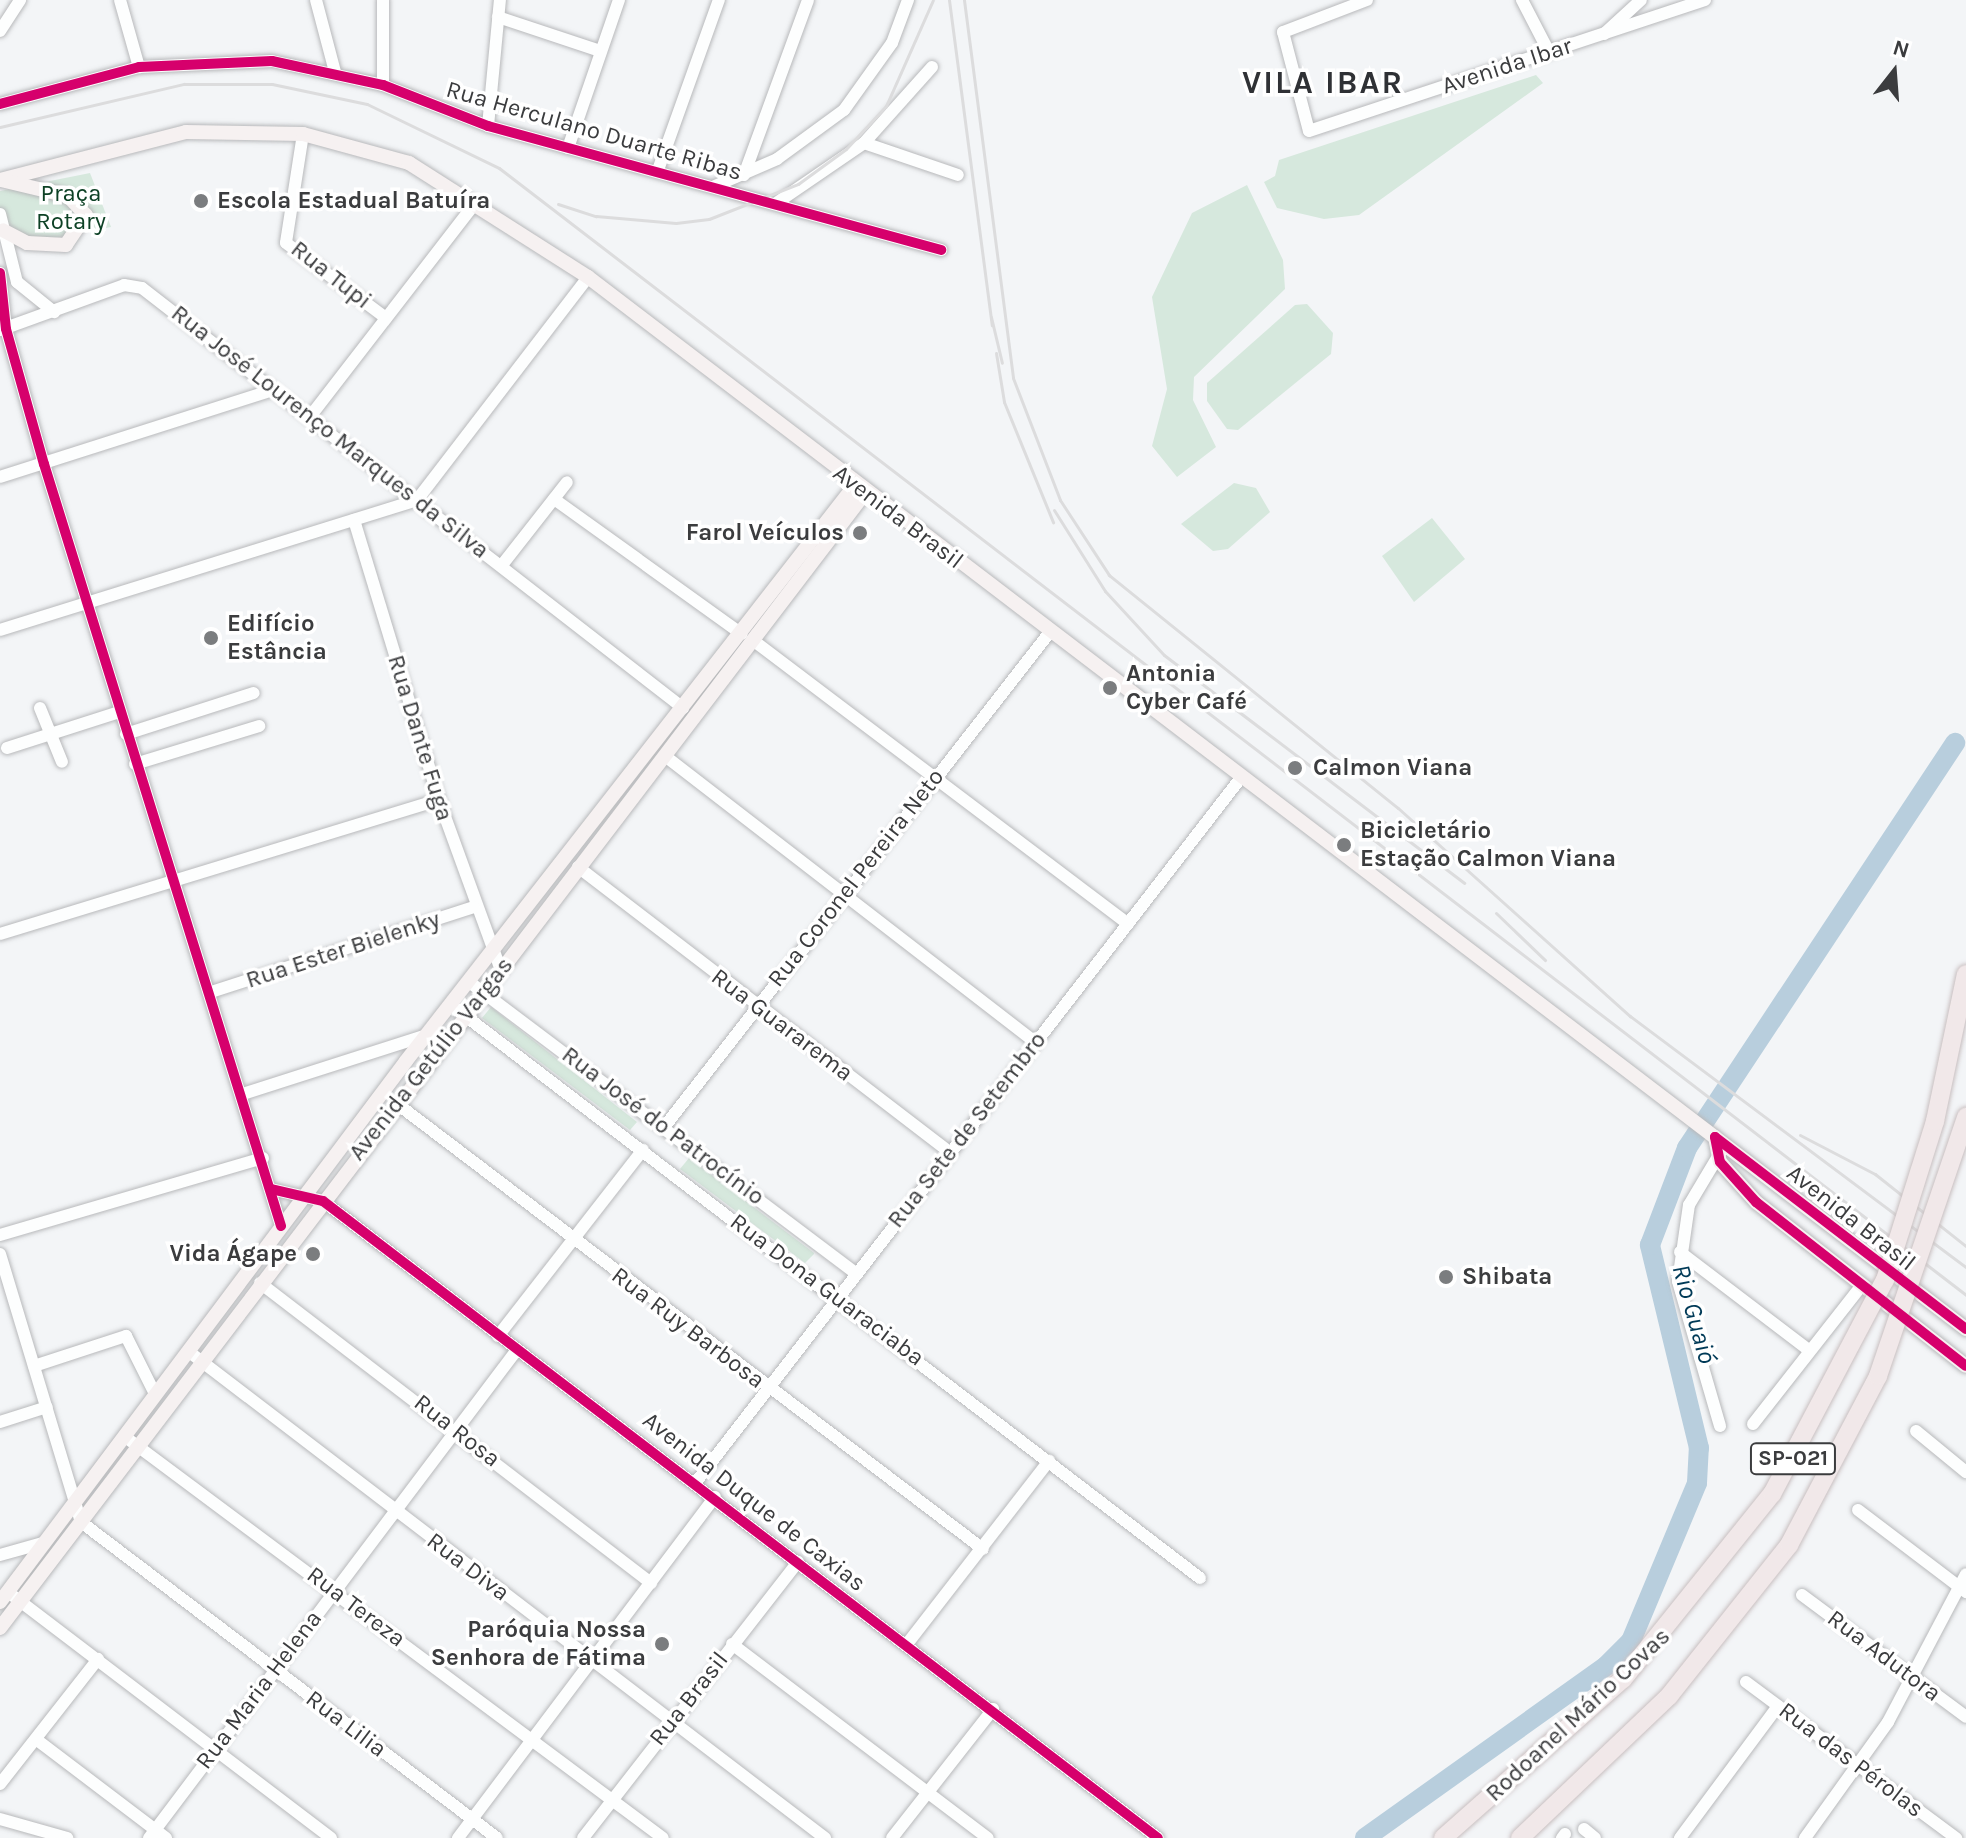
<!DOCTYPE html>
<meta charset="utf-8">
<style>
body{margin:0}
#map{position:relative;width:1966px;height:1838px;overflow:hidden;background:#f3f5f7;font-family:Karla,sans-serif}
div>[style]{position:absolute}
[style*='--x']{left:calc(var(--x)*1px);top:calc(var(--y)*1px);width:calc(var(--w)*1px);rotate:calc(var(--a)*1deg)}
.green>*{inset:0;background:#d6e8dd}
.river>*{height:20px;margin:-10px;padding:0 10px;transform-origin:10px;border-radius:10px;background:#b8cedd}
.roads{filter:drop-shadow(0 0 2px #b8b9bb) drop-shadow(0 0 2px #b8b9bb)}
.minor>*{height:12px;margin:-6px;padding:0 6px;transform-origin:6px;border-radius:6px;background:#fdfefe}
.major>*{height:14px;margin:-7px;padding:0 7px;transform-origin:7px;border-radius:7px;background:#f6f1f1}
.rail>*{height:3px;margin:-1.5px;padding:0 1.5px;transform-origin:1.5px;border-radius:1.5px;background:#dcdcdd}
.bridges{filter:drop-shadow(0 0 2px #c8bfc0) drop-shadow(0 0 2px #c8bfc0)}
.highway-bridge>*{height:18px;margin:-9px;padding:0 9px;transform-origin:9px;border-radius:9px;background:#f1e8e9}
.cycleway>*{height:10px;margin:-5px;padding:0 5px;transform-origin:5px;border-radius:5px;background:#d6006c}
.dots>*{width:22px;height:22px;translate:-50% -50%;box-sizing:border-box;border:4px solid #fff;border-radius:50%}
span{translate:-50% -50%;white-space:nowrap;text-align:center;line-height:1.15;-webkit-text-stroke:7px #fff;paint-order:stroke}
.shield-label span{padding:2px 6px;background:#fff;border:2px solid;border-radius:6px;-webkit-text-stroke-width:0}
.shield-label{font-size:22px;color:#3b3c3e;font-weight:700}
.street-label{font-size:24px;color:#3b3c3e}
.park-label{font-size:24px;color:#0d4125}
.poi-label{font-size:24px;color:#3b3c3e;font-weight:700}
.left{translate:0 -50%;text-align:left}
.right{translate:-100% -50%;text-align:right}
.water-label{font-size:26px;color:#003a57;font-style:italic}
.district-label{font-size:32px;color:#2f3135;font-weight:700;letter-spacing:2px}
.north{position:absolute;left:1854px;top:32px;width:80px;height:80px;-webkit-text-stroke:6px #fff;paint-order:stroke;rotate:17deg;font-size:22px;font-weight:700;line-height:32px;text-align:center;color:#3b3c3e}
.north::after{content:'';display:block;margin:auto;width:28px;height:36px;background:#3b3c3e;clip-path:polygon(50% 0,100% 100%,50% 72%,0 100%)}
</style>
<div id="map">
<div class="green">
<i style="clip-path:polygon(1536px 75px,1543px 83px,1359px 215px,1324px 219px,1277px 208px,1264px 182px,1275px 176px,1279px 160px)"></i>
<i style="clip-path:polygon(90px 173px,111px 227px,12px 246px,0 232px,0 191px)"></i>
<i style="clip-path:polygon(1247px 185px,1283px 260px,1285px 289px,1194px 377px,1193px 400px,1216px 447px,1177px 477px,1152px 446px,1167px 389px,1152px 297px,1192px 213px)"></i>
<i style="clip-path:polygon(1307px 304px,1333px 333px,1331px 354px,1238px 430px,1227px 429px,1207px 401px,1207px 383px,1295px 305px)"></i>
<i style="clip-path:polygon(1234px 483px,1256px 488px,1270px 512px,1228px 549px,1213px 551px,1181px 524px)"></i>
<i style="clip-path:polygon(1432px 518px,1465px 559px,1414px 602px,1382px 556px)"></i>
<i style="clip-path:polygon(491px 1007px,637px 1122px,630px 1130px,482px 1018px)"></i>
<i style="clip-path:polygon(689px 1158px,814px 1253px,814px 1254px,805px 1263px,680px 1169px)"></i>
</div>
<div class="river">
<i style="--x:1365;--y:1838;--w:296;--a:-35.5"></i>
<i style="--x:1606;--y:1666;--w:35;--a:-45"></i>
<i style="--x:1631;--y:1641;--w:171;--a:-67.3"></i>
<i style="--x:1697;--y:1483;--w:35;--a:-87"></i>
<i style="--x:1699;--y:1448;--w:209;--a:-103.6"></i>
<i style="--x:1650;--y:1245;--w:104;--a:-69.1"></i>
<i style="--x:1687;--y:1148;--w:486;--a:-56.5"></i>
</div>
<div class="roads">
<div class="minor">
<i style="--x:120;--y:0;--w:70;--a:74.2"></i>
<i style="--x:316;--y:0;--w:74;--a:75.2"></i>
<i style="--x:1367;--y:0;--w:90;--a:159.1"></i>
<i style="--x:1283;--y:32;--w:102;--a:75.3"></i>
<i style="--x:1309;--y:131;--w:417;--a:-18.3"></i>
<i style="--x:1522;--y:0;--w:59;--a:62.6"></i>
<i style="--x:498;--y:17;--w:108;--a:18.4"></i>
<i style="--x:0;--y:31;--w:37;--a:-57"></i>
<i style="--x:1604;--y:34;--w:50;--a:-42.6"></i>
<i style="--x:383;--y:85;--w:85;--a:-90"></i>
<i style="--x:0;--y:104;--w:144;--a:-14.9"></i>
<i style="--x:139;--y:67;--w:133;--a:-2.6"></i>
<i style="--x:272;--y:61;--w:114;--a:12.2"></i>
<i style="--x:383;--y:85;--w:113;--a:21.3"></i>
<i style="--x:488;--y:126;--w:470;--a:15.3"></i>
<i style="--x:488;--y:126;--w:127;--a:-84.6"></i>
<i style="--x:303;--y:134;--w:110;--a:98.9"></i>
<i style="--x:286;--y:243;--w:125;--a:36.9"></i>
<i style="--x:864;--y:143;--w:99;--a:18.8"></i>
<i style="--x:568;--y:148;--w:157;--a:-71"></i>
<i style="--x:658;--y:170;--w:181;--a:-70.3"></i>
<i style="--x:744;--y:175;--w:186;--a:-69.9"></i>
<i style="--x:715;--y:186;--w:68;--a:-23.5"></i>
<i style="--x:777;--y:159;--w:83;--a:-36.2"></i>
<i style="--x:844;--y:110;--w:82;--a:-54.4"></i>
<i style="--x:892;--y:43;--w:46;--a:-69.6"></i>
<i style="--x:775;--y:204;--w:108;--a:-34.4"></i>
<i style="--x:864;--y:143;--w:102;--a:-48.2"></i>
<i style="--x:0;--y:214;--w:70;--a:76"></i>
<i style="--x:17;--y:282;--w:48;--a:39"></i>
<i style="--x:0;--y:273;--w:56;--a:83.9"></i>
<i style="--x:6;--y:329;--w:140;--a:74.3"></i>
<i style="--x:44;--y:464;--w:798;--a:72.72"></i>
<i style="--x:0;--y:330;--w:132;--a:-19.9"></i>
<i style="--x:124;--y:285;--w:18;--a:9"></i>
<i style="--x:142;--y:288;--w:685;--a:37.82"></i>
<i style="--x:309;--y:418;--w:273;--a:-52.3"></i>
<i style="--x:0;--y:477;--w:287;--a:-17.7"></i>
<i style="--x:554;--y:499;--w:231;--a:35.7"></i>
<i style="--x:354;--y:520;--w:293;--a:73.1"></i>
<i style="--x:439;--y:800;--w:181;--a:70"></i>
<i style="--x:502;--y:565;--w:105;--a:-51.9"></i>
<i style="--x:0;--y:630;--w:437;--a:-17.3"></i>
<i style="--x:417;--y:500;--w:281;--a:-52.5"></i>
<i style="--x:754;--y:641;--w:469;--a:37.1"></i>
<i style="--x:40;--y:708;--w:58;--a:67.8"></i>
<i style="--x:126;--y:734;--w:134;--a:-17.8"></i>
<i style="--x:7;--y:748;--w:118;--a:-17.8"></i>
<i style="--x:665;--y:756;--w:468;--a:37.7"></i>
<i style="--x:135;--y:764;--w:130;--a:-17"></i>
<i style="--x:578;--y:867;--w:469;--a:37.5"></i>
<i style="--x:0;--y:934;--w:459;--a:-17"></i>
<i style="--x:468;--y:981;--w:486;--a:37"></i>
<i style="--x:211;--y:992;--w:276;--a:-17.9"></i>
<i style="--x:451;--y:1005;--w:943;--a:37.42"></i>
<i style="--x:243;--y:1094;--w:193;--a:-17.8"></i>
<i style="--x:396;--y:1103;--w:737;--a:37.23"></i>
<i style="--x:665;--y:1126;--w:626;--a:-52.07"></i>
<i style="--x:271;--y:1189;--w:53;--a:13"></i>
<i style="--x:323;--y:1201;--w:1050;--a:37.34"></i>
<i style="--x:0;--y:1235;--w:274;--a:-16.3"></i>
<i style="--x:1680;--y:1252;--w:163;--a:37.3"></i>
<i style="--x:0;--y:1254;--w:280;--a:73.2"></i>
<i style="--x:81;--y:1522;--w:522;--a:37.22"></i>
<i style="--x:260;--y:1283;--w:493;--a:37.5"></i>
<i style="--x:498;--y:1336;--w:236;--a:-52.1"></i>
<i style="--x:188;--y:1351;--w:802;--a:37.4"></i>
<i style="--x:34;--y:1366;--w:97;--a:-18.1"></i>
<i style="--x:126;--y:1336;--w:65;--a:63.4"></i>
<i style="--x:0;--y:1422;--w:49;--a:-17.7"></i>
<i style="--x:1753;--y:1424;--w:177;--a:-51.9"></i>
<i style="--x:1720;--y:1426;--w:151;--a:-106.2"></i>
<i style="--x:1678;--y:1281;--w:77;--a:-81.8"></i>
<i style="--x:1689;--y:1205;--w:66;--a:-59.2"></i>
<i style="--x:1916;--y:1431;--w:65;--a:39.4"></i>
<i style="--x:124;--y:1436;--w:672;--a:36.72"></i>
<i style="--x:696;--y:1482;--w:889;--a:-52.27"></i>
<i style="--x:1858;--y:1510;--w:136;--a:37.2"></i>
<i style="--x:0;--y:1555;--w:45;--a:-15.6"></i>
<i style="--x:8;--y:1592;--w:406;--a:37.3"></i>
<i style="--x:1802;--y:1595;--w:204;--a:36.6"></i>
<i style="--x:732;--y:1644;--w:321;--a:37.2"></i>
<i style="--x:907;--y:1644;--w:232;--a:-52.2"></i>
<i style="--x:1746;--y:1682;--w:262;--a:36.6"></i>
<i style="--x:37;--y:1740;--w:162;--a:37.2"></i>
<i style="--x:0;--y:1784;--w:159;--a:-51.9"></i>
<i style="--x:0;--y:1819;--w:70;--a:15.8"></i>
<i style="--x:1584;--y:1829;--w:14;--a:39"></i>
<i style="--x:149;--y:1838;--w:610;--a:-53"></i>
<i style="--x:458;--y:1838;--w:427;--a:-53"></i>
<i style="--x:583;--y:1838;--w:350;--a:-52.1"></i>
<i style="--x:892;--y:1838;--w:164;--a:-51.9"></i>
<i style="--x:1562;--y:1838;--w:5;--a:-53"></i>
<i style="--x:1680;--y:1838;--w:164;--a:-53.4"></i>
<i style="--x:1805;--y:1838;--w:143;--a:-54.4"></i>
<i style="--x:1888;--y:1722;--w:167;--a:-62.2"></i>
</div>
<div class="major">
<i style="--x:0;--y:180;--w:192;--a:-14.5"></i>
<i style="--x:186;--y:132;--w:117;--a:1"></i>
<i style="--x:303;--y:134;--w:110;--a:15.3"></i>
<i style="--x:409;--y:163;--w:212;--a:32.5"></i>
<i style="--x:588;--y:277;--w:1734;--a:37.36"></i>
<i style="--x:1;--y:180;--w:69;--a:13.4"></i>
<i style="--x:68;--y:196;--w:26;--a:47"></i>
<i style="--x:86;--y:215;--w:36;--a:124"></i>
<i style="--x:66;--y:245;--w:39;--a:-177"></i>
<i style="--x:27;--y:243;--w:27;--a:-152"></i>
<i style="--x:1715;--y:1137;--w:25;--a:79"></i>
<i style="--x:1720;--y:1162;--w:54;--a:48"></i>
<i style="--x:1756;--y:1202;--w:266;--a:38"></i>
<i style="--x:0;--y:1602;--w:676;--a:-53.11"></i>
<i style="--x:406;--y:1061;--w:730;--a:-52.06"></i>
<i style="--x:0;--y:1628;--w:1427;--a:-52.69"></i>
</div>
</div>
<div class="rail">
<i style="--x:949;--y:0;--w:328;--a:82.5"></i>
<i style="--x:964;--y:0;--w:381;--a:82.6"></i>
<i style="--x:1013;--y:378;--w:131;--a:68.9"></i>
<i style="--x:1060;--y:500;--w:90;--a:56.8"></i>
<i style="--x:1109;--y:575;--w:371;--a:38.9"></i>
<i style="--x:1398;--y:808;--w:312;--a:41.9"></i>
<i style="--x:1630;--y:1016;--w:419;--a:36.8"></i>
<i style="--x:0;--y:127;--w:189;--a:-13.2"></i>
<i style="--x:184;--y:84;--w:88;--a:0"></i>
<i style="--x:272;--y:84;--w:97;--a:11.9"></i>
<i style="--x:367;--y:104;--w:147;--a:25.9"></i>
<i style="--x:499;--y:168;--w:1850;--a:37.53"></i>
<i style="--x:558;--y:204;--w:40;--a:18"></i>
<i style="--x:596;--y:216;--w:80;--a:5"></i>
<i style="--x:676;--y:223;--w:33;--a:-7"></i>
<i style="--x:709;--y:219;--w:96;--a:-21.5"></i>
<i style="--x:798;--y:184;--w:59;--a:-36.1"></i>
<i style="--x:846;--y:149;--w:59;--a:-47.1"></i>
<i style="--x:886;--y:106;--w:116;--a:-66.1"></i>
<i style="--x:991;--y:317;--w:47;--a:76.6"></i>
<i style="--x:996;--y:353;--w:50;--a:80.7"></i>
<i style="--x:1004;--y:402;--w:130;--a:67.8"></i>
<i style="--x:1054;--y:510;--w:96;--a:57.8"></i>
<i style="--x:1105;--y:591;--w:87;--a:47.3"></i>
<i style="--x:1164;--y:655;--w:377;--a:37.2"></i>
<i style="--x:1496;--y:913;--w:68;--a:43.8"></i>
<i style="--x:1800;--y:1135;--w:85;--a:27.5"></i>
<i style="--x:1875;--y:1174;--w:116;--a:38.4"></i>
</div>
<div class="bridges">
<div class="highway-bridge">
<i style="--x:1443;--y:1838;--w:240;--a:-41.5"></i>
<i style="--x:1623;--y:1679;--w:238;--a:-51.2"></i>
<i style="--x:1772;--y:1494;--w:242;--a:-62.2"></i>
<i style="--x:1885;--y:1280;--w:167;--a:-72.5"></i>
<i style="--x:1935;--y:1121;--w:150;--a:-78.1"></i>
<i style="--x:1520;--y:1838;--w:206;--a:-43.6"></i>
<i style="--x:1669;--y:1696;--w:193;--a:-51.5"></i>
<i style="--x:1789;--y:1545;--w:191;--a:-62.2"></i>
<i style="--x:1878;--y:1376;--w:274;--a:-71.2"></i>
</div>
</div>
<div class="cycleway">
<i style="--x:0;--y:104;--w:144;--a:-14.9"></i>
<i style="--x:139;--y:67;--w:133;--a:-2.6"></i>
<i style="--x:272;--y:61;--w:114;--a:12.2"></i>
<i style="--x:383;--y:85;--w:113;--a:21.3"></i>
<i style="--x:488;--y:126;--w:470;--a:15.3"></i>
<i style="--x:0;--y:273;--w:56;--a:83.9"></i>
<i style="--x:6;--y:329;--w:140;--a:74.3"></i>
<i style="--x:44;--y:464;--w:798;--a:72.72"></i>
<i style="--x:271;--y:1189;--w:53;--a:13"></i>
<i style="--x:323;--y:1201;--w:1050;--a:37.34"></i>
<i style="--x:1966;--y:1329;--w:316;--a:-142.6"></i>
<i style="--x:1715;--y:1137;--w:25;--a:79"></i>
<i style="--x:1720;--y:1162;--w:54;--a:48"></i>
<i style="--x:1756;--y:1202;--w:266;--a:38"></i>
</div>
<div class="dots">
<i style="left:201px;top:201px;background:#7b7d7f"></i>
<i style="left:860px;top:533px;background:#7b7d7f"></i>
<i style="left:211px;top:638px;background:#7b7d7f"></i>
<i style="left:1110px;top:688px;background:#7b7d7f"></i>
<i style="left:1295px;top:768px;background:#7b7d7f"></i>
<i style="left:1344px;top:845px;background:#7b7d7f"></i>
<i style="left:313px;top:1254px;background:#7b7d7f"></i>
<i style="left:1446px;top:1277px;background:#7b7d7f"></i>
<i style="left:662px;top:1644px;background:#7b7d7f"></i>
</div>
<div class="shield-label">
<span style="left:1793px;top:1459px">SP-021</span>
</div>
<div class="street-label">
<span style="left:1507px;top:66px;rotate:-18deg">Avenida Ibar</span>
<span style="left:594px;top:131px;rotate:16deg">Rua Herculano Duarte Ribas</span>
<span style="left:331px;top:275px;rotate:38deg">Rua Tupi</span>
<span style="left:330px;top:432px;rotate:38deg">Rua José Lourenço Marques da Silva</span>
<span style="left:898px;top:517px;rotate:37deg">Avenida Brasil</span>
<span style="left:420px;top:738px;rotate:73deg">Rua Dante Fuga</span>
<span style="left:856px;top:878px;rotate:-52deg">Rua Coronel Pereira Neto</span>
<span style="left:343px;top:950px;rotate:-18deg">Rua Ester Bielenky</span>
<span style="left:782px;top:1025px;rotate:37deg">Rua Guararema</span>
<span style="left:431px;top:1059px;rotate:-52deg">Avenida Getúlio Vargas</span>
<span style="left:663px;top:1126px;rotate:37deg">Rua José do Patrocínio</span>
<span style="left:967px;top:1130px;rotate:-52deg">Rua Sete de Setembro</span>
<span style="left:1851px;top:1218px;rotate:38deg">Avenida Brasil</span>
<span style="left:827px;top:1290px;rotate:37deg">Rua Dona Guaraciaba</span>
<span style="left:688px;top:1328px;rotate:37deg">Rua Ruy Barbosa</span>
<span style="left:457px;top:1431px;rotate:38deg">Rua Rosa</span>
<span style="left:754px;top:1502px;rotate:38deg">Avenida Duque de Caxias</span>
<span style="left:468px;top:1567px;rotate:37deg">Rua Diva</span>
<span style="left:356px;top:1607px;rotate:37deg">Rua Tereza</span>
<span style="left:1884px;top:1656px;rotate:37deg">Rua Adutora</span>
<span style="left:259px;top:1690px;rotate:-53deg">Rua Maria Helena</span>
<span style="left:689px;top:1699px;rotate:-52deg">Rua Brasil</span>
<span style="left:1578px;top:1715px;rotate:-43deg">Rodoanel Mário Covas</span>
<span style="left:346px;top:1724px;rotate:37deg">Rua Lilia</span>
<span style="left:1851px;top:1760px;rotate:37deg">Rua das Pérolas</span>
</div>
<div class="park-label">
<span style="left:71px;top:208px">Praça<br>Rotary</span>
</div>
<div class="poi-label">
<span class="left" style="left:217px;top:201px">Escola Estadual Batuíra</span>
<span class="right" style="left:844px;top:533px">Farol Veículos</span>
<span class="left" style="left:227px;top:638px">Edifício<br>Estância</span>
<span class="left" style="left:1126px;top:688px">Antonia<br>Cyber Café</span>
<span class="left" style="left:1313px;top:768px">Calmon Viana</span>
<span class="left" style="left:1360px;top:845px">Bicicletário<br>Estação Calmon Viana</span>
<span class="right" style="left:297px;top:1254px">Vida Ágape</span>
<span class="left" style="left:1462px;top:1277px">Shibata</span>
<span class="right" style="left:646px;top:1644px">Paróquia Nossa<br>Senhora de Fátima</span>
</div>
<div class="water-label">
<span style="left:1694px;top:1314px;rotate:74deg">Rio Guaió</span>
</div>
<div class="district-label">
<span style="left:1323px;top:83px">VILA IBAR</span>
</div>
<div class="north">N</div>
</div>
